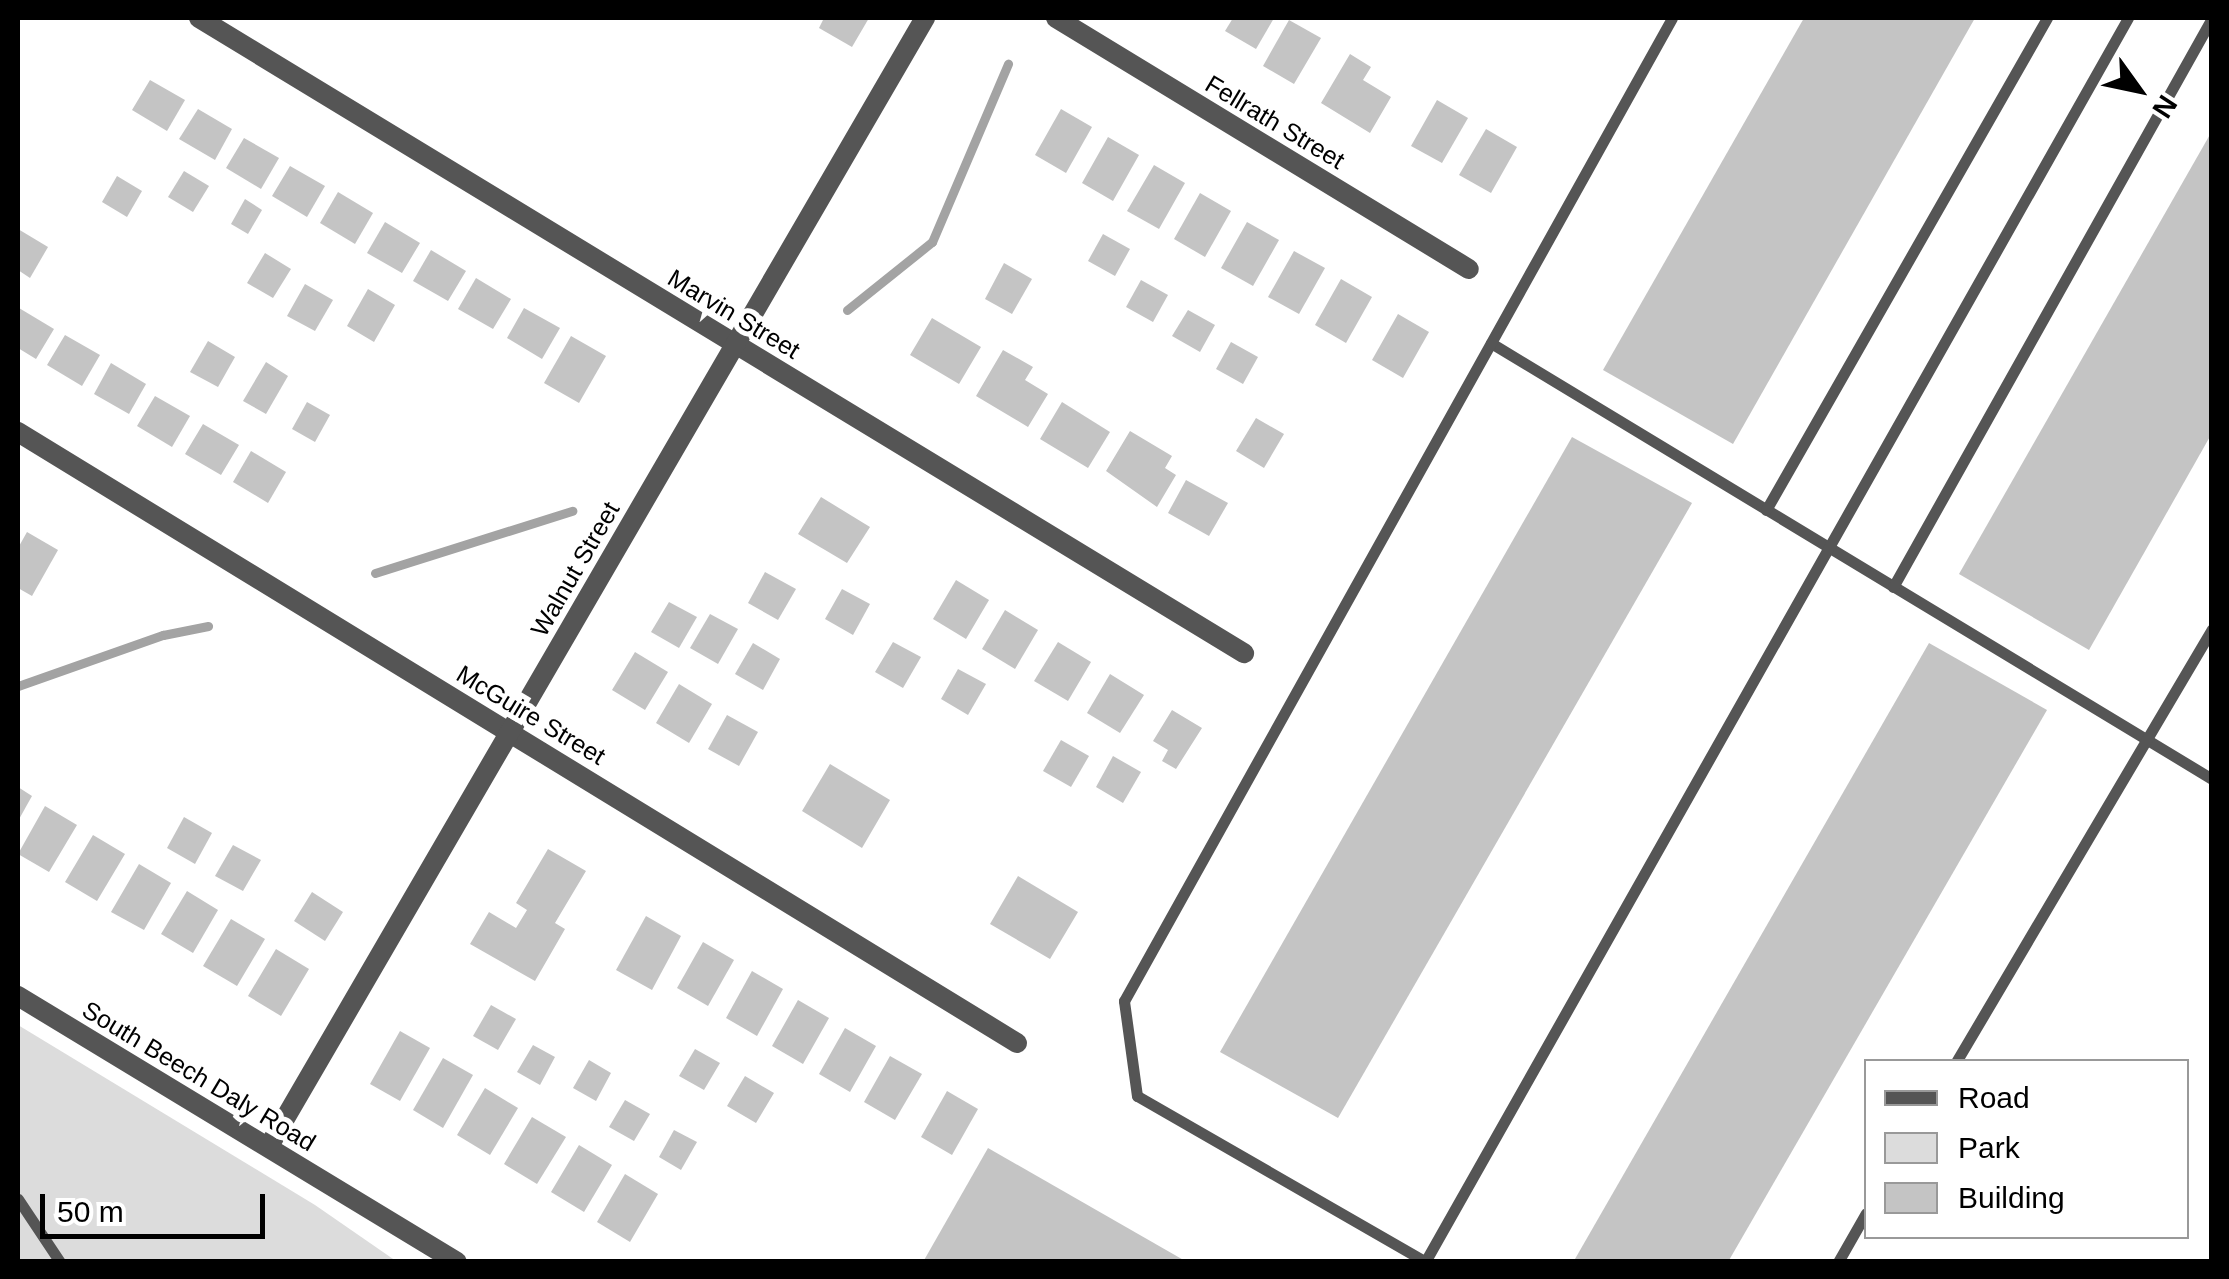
<!DOCTYPE html>
<style>
body{margin:0}
#map{position:relative;width:2229px;height:1279px;overflow:hidden;background:#fff;font-family:Arial,sans-serif}
div>[style]{position:absolute}
[style*='--x']{left:calc(var(--x)*1px);top:calc(var(--y)*1px);width:calc(var(--w)*1px);rotate:calc(var(--a)*1deg)}
.green>*{inset:0;background:#dcdcdc}
.stream>*{height:9px;margin:-4.5px;padding:0 4.5px;transform-origin:4.5px;border-radius:4.5px;background:#a3a3a3}
.building>*{inset:0;background:#c4c4c4}
.service>*{height:11px;margin:-5.5px;padding:0 5.5px;transform-origin:5.5px;border-radius:5.5px;background:#555}
.minor>*{height:20px;margin:-10px;padding:0 10px;transform-origin:10px;border-radius:10px;background:#555}
.tertiary>*{height:20px;margin:-10px;padding:0 10px;transform-origin:10px;border-radius:10px;background:#555}
span{translate:-50% -50%;white-space:nowrap;text-align:center;line-height:1.15;-webkit-text-stroke:10px #fff;paint-order:stroke}
.street-label{font-size:25px;color:#000}
.frame{position:absolute;inset:0;border:20px solid #000;pointer-events:none}
.legend{position:absolute;left:1864px;top:1059px;width:325px;height:180px;box-sizing:border-box;background:#fff;border:2px solid #999;margin:0;padding:12px 18px;list-style:none;font-size:30px;color:#000}
.legend li{display:flex;align-items:center;gap:20px;height:50px}
.legend b{width:50px;border:2px solid #999}
.north{position:absolute;left:2089px;top:40px;width:100px;height:100px;-webkit-text-stroke:8px #fff;paint-order:stroke;rotate:123deg;font-size:28px;font-weight:700;line-height:40px;text-align:center;color:#000}
.north::after{content:'';display:block;margin:auto;width:35px;height:45px;background:#000;clip-path:polygon(50% 0,100% 100%,50% 72%,0 100%)}
.scale{position:absolute;left:40px;top:1194px;width:225px;height:45px;box-sizing:border-box;border:5px solid #000;border-top:0;padding-left:12px;font-size:30px;line-height:35px;white-space:nowrap;color:#000;-webkit-text-stroke:8px #fff;paint-order:stroke}
</style>
<div id="map">
<div class="green">
<i style="clip-path:polygon(18px 1025px,315px 1205px,396px 1261px,18px 1261px)"></i>
</div>
<div class="stream">
<i style="--x:847;--y:310;--w:109;--a:-38.7"></i>
<i style="--x:932;--y:242;--w:194;--a:-66.9"></i>
<i style="--x:375;--y:573;--w:207;--a:-17.5"></i>
<i style="--x:18;--y:686;--w:154;--a:-19.4"></i>
<i style="--x:163;--y:635;--w:46;--a:-11.3"></i>
</div>
<div class="building">
<i style="clip-path:polygon(824px 18px,869px 18px,852px 47px,819px 28px)"></i>
<i style="clip-path:polygon(1233px 18px,1274px 18px,1256px 49px,1225px 31px)"></i>
<i style="clip-path:polygon(1804px 18px,1975px 18px,1733px 444px,1603px 370px)"></i>
<i style="clip-path:polygon(1289px 20px,1321px 38px,1294px 84px,1263px 66px)"></i>
<i style="clip-path:polygon(1350px 54px,1371px 67px,1363px 80px,1391px 97px,1370px 133px,1321px 103px)"></i>
<i style="clip-path:polygon(150px 80px,185px 100px,167px 131px,132px 110px)"></i>
<i style="clip-path:polygon(1437px 100px,1468px 118px,1442px 163px,1411px 146px)"></i>
<i style="clip-path:polygon(198px 109px,232px 129px,215px 160px,179px 139px)"></i>
<i style="clip-path:polygon(1061px 109px,1092px 127px,1066px 173px,1035px 155px)"></i>
<i style="clip-path:polygon(1486px 129px,1517px 147px,1491px 193px,1459px 175px)"></i>
<i style="clip-path:polygon(2212px 131px,2212px 433px,2089px 650px,1959px 574px)"></i>
<i style="clip-path:polygon(1108px 137px,1139px 155px,1113px 201px,1082px 183px)"></i>
<i style="clip-path:polygon(244px 138px,279px 158px,261px 189px,226px 168px)"></i>
<i style="clip-path:polygon(1154px 165px,1185px 183px,1159px 229px,1127px 211px)"></i>
<i style="clip-path:polygon(290px 166px,325px 186px,307px 217px,272px 196px)"></i>
<i style="clip-path:polygon(184px 171px,209px 186px,193px 212px,168px 197px)"></i>
<i style="clip-path:polygon(117px 176px,142px 191px,127px 217px,102px 202px)"></i>
<i style="clip-path:polygon(338px 192px,373px 213px,355px 244px,320px 223px)"></i>
<i style="clip-path:polygon(1200px 193px,1231px 211px,1205px 257px,1174px 239px)"></i>
<i style="clip-path:polygon(245px 199px,262px 210px,248px 234px,231px 224px)"></i>
<i style="clip-path:polygon(385px 222px,420px 243px,402px 273px,367px 253px)"></i>
<i style="clip-path:polygon(1247px 222px,1279px 240px,1253px 286px,1221px 268px)"></i>
<i style="clip-path:polygon(18px 229px,48px 247px,30px 278px,18px 270px)"></i>
<i style="clip-path:polygon(1103px 234px,1130px 249px,1115px 276px,1088px 261px)"></i>
<i style="clip-path:polygon(431px 250px,466px 271px,448px 301px,413px 281px)"></i>
<i style="clip-path:polygon(1294px 251px,1325px 268px,1299px 314px,1268px 297px)"></i>
<i style="clip-path:polygon(265px 253px,291px 269px,273px 298px,247px 283px)"></i>
<i style="clip-path:polygon(1004px 263px,1032px 279px,1012px 314px,985px 299px)"></i>
<i style="clip-path:polygon(476px 278px,511px 299px,493px 329px,458px 309px)"></i>
<i style="clip-path:polygon(1341px 279px,1372px 297px,1346px 343px,1315px 325px)"></i>
<i style="clip-path:polygon(1141px 280px,1168px 295px,1153px 322px,1126px 307px)"></i>
<i style="clip-path:polygon(305px 284px,333px 300px,315px 331px,287px 316px)"></i>
<i style="clip-path:polygon(368px 289px,395px 305px,374px 342px,347px 326px)"></i>
<i style="clip-path:polygon(19px 308px,54px 329px,36px 359px,18px 348px)"></i>
<i style="clip-path:polygon(524px 308px,560px 328px,542px 359px,507px 338px)"></i>
<i style="clip-path:polygon(1188px 310px,1215px 325px,1200px 352px,1172px 336px)"></i>
<i style="clip-path:polygon(1398px 314px,1429px 332px,1403px 378px,1372px 360px)"></i>
<i style="clip-path:polygon(932px 318px,981px 347px,959px 384px,910px 355px)"></i>
<i style="clip-path:polygon(65px 335px,100px 355px,82px 386px,47px 365px)"></i>
<i style="clip-path:polygon(571px 336px,606px 356px,579px 403px,544px 383px)"></i>
<i style="clip-path:polygon(208px 341px,235px 357px,218px 387px,190px 372px)"></i>
<i style="clip-path:polygon(1231px 342px,1258px 357px,1243px 384px,1216px 369px)"></i>
<i style="clip-path:polygon(1003px 350px,1033px 367px,1025px 380px,1048px 394px,1028px 427px,976px 396px)"></i>
<i style="clip-path:polygon(266px 362px,288px 376px,266px 414px,243px 401px)"></i>
<i style="clip-path:polygon(111px 363px,146px 384px,129px 414px,94px 394px)"></i>
<i style="clip-path:polygon(155px 396px,190px 416px,172px 447px,137px 426px)"></i>
<i style="clip-path:polygon(307px 402px,330px 415px,315px 442px,292px 429px)"></i>
<i style="clip-path:polygon(1062px 402px,1110px 432px,1088px 468px,1040px 439px)"></i>
<i style="clip-path:polygon(1256px 418px,1284px 434px,1264px 468px,1236px 451px)"></i>
<i style="clip-path:polygon(203px 424px,239px 445px,221px 475px,185px 454px)"></i>
<i style="clip-path:polygon(1130px 431px,1172px 456px,1165px 468px,1176px 475px,1157px 507px,1106px 471px)"></i>
<i style="clip-path:polygon(1572px 437px,1692px 503px,1338px 1118px,1220px 1052px)"></i>
<i style="clip-path:polygon(251px 451px,286px 472px,268px 503px,233px 482px)"></i>
<i style="clip-path:polygon(1186px 480px,1228px 503px,1209px 536px,1168px 513px)"></i>
<i style="clip-path:polygon(821px 497px,870px 527px,847px 563px,798px 534px)"></i>
<i style="clip-path:polygon(27px 532px,58px 550px,32px 596px,18px 588px,18px 548px)"></i>
<i style="clip-path:polygon(765px 572px,796px 589px,778px 620px,748px 603px)"></i>
<i style="clip-path:polygon(956px 580px,989px 600px,966px 639px,933px 619px)"></i>
<i style="clip-path:polygon(842px 589px,870px 604px,853px 635px,825px 619px)"></i>
<i style="clip-path:polygon(669px 602px,697px 617px,679px 648px,651px 632px)"></i>
<i style="clip-path:polygon(1005px 610px,1038px 630px,1015px 669px,982px 649px)"></i>
<i style="clip-path:polygon(710px 614px,738px 629px,718px 664px,690px 648px)"></i>
<i style="clip-path:polygon(893px 642px,921px 657px,903px 688px,875px 672px)"></i>
<i style="clip-path:polygon(1058px 642px,1091px 662px,1068px 701px,1034px 681px)"></i>
<i style="clip-path:polygon(753px 643px,780px 659px,763px 690px,735px 674px)"></i>
<i style="clip-path:polygon(1929px 643px,2047px 710px,1728px 1262px,1575px 1259px)"></i>
<i style="clip-path:polygon(635px 652px,668px 672px,645px 710px,612px 690px)"></i>
<i style="clip-path:polygon(958px 669px,986px 684px,968px 715px,941px 699px)"></i>
<i style="clip-path:polygon(1110px 674px,1144px 695px,1120px 733px,1087px 713px)"></i>
<i style="clip-path:polygon(679px 684px,712px 704px,689px 743px,656px 723px)"></i>
<i style="clip-path:polygon(1172px 710px,1202px 728px,1176px 769px,1162px 761px,1168px 750px,1153px 741px)"></i>
<i style="clip-path:polygon(727px 715px,758px 732px,739px 766px,708px 749px)"></i>
<i style="clip-path:polygon(1061px 740px,1089px 756px,1071px 787px,1043px 771px)"></i>
<i style="clip-path:polygon(1113px 756px,1141px 772px,1123px 803px,1096px 787px)"></i>
<i style="clip-path:polygon(830px 764px,890px 800px,862px 848px,802px 811px)"></i>
<i style="clip-path:polygon(18px 787px,32px 796px,18px 821px)"></i>
<i style="clip-path:polygon(45px 806px,77px 825px,49px 872px,18px 854px)"></i>
<i style="clip-path:polygon(184px 817px,212px 833px,195px 864px,167px 848px)"></i>
<i style="clip-path:polygon(93px 835px,125px 854px,97px 901px,65px 882px)"></i>
<i style="clip-path:polygon(233px 845px,261px 860px,243px 891px,215px 876px)"></i>
<i style="clip-path:polygon(548px 849px,586px 871px,555px 923px,565px 929px,535px 981px,470px 944px,489px 912px,516px 928px,527px 910px,516px 903px)"></i>
<i style="clip-path:polygon(139px 864px,171px 883px,144px 930px,111px 912px)"></i>
<i style="clip-path:polygon(1018px 876px,1078px 912px,1050px 959px,990px 924px)"></i>
<i style="clip-path:polygon(187px 891px,218px 910px,193px 953px,161px 934px)"></i>
<i style="clip-path:polygon(312px 892px,343px 912px,325px 941px,294px 921px)"></i>
<i style="clip-path:polygon(646px 916px,681px 936px,652px 990px,616px 970px)"></i>
<i style="clip-path:polygon(231px 919px,265px 939px,237px 986px,203px 966px)"></i>
<i style="clip-path:polygon(703px 942px,734px 960px,708px 1006px,677px 988px)"></i>
<i style="clip-path:polygon(276px 949px,309px 969px,281px 1016px,248px 996px)"></i>
<i style="clip-path:polygon(752px 971px,783px 989px,757px 1036px,726px 1018px)"></i>
<i style="clip-path:polygon(798px 1000px,829px 1018px,803px 1064px,772px 1046px)"></i>
<i style="clip-path:polygon(491px 1005px,516px 1019px,498px 1050px,473px 1036px)"></i>
<i style="clip-path:polygon(845px 1028px,876px 1046px,850px 1092px,819px 1074px)"></i>
<i style="clip-path:polygon(400px 1031px,430px 1048px,400px 1101px,370px 1084px)"></i>
<i style="clip-path:polygon(533px 1045px,555px 1057px,540px 1085px,517px 1072px)"></i>
<i style="clip-path:polygon(695px 1049px,720px 1063px,704px 1090px,679px 1076px)"></i>
<i style="clip-path:polygon(890px 1056px,922px 1074px,895px 1120px,864px 1102px)"></i>
<i style="clip-path:polygon(443px 1058px,473px 1075px,443px 1128px,413px 1110px)"></i>
<i style="clip-path:polygon(589px 1060px,611px 1073px,596px 1101px,573px 1088px)"></i>
<i style="clip-path:polygon(745px 1076px,774px 1093px,756px 1123px,727px 1106px)"></i>
<i style="clip-path:polygon(485px 1088px,518px 1108px,490px 1155px,457px 1135px)"></i>
<i style="clip-path:polygon(947px 1091px,978px 1109px,952px 1155px,921px 1137px)"></i>
<i style="clip-path:polygon(625px 1100px,650px 1114px,634px 1141px,609px 1127px)"></i>
<i style="clip-path:polygon(532px 1117px,566px 1137px,537px 1184px,504px 1164px)"></i>
<i style="clip-path:polygon(674px 1130px,697px 1142px,681px 1170px,659px 1157px)"></i>
<i style="clip-path:polygon(579px 1145px,612px 1165px,584px 1212px,551px 1192px)"></i>
<i style="clip-path:polygon(988px 1148px,1187px 1262px,923px 1262px)"></i>
<i style="clip-path:polygon(625px 1174px,658px 1194px,630px 1242px,597px 1222px)"></i>
</div>
<div class="service">
<i style="--x:1491;--y:343;--w:843;--a:31.16"></i>
<i style="--x:1766;--y:510;--w:567;--a:-60.27"></i>
<i style="--x:1893;--y:587;--w:652;--a:-60.72"></i>
<i style="--x:1956;--y:1062;--w:503;--a:-59.41"></i>
<i style="--x:18;--y:1199;--w:76;--a:56.3"></i>
<i style="--x:1425;--y:1262;--w:1429;--a:-60.53"></i>
<i style="--x:1426;--y:1262;--w:333;--a:-150.1"></i>
<i style="--x:1137;--y:1096;--w:96;--a:-97.8"></i>
<i style="--x:1124;--y:1001;--w:1125;--a:-60.86"></i>
<i style="--x:1838;--y:1262;--w:56;--a:-60.3"></i>
</div>
<div class="minor">
<i style="--x:199;--y:18;--w:1223;--a:31.29"></i>
<i style="--x:1056;--y:18;--w:483;--a:31.3"></i>
<i style="--x:18;--y:432;--w:1171;--a:31.45"></i>
<i style="--x:269;--y:1146;--w:1305;--a:-59.82"></i>
</div>
<div class="tertiary">
<i style="--x:18;--y:996;--w:513;--a:31.21"></i>
</div>
<div class="street-label">
<span style="left:1275px;top:122px;rotate:31deg">Fellrath Street</span>
<span style="left:734px;top:314px;rotate:31deg">Marvin Street</span>
<span style="left:575px;top:569px;rotate:-60deg">Walnut Street</span>
<span style="left:531px;top:715px;rotate:31deg">McGuire Street</span>
<span style="left:199px;top:1076px;rotate:31deg">South Beech Daly Road</span>
</div>
<div class="frame"></div>
<ul class="legend">
<li><b style="height:12px;background:#555"></b>Road</li>
<li><b style="height:28px;background:#dcdcdc"></b>Park</li>
<li><b style="height:28px;background:#c4c4c4"></b>Building</li>
</ul>
<div class="north">N</div>
<div class="scale">50 m</div>
</div>
